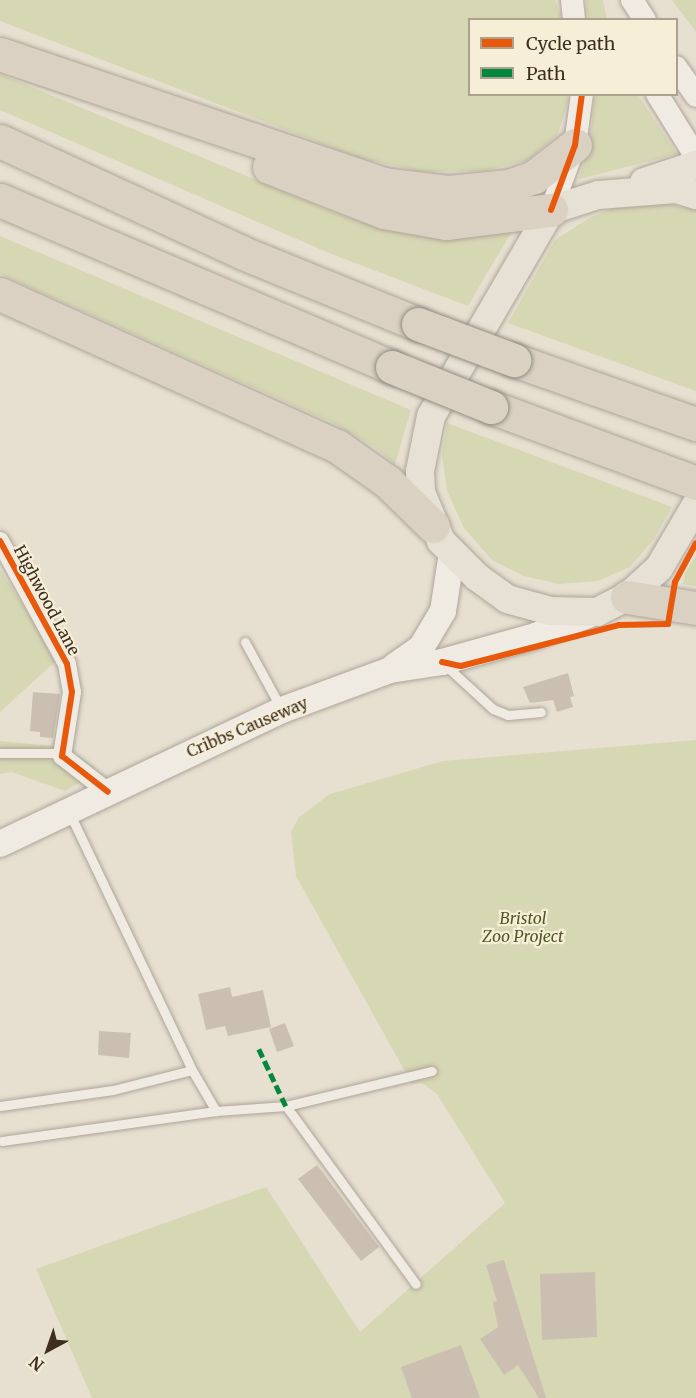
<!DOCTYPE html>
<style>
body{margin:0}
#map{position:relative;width:696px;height:1398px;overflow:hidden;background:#e7e0d1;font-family:Merriweather,serif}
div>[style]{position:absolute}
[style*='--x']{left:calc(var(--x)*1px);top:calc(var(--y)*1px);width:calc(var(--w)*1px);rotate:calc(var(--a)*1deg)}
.green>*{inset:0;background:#d6d7b3}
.building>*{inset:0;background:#cbbfb2}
.roads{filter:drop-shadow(0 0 2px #ada599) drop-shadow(0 0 2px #ada599)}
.service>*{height:9px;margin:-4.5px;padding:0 4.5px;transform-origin:4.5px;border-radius:4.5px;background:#efebe3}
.minor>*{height:18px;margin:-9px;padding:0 9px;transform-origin:9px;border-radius:9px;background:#efebe3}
.tertiary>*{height:22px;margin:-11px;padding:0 11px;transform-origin:11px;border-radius:11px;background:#efebe3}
.secondary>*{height:26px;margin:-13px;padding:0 13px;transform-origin:13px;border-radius:13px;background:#efebe3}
.primary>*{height:28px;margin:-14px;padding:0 14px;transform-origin:14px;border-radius:14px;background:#e6e1d4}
.motorway>*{height:33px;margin:-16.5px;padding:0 16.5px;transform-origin:16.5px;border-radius:16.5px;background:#dad1c2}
.bridges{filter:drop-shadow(0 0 2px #928b80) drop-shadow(0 0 2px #928b80)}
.motorway-bridge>*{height:33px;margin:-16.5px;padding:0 16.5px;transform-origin:16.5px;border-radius:16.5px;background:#dad1c2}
.quiet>*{height:4.5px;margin-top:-2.25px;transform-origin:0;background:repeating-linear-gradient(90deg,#00873e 0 9px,transparent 0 13.5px)}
.cycleway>*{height:6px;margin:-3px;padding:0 3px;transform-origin:3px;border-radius:3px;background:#e8590c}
span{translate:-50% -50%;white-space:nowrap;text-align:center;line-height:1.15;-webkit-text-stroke:4.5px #f7eed8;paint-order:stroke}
.street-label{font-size:16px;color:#3d2e20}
.park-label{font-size:16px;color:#4d5a26;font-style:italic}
.legend{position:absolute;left:468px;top:18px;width:210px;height:78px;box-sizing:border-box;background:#f7eed8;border:2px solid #ada18e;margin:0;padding:8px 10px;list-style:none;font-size:18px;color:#3d2e20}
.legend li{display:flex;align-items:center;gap:12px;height:30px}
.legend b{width:30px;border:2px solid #ada18e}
.north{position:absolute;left:18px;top:1320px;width:60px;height:60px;-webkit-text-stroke:4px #f7eed8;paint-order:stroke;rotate:220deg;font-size:16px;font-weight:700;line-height:24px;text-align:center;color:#3d2e20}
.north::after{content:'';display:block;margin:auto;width:21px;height:27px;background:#3d2e20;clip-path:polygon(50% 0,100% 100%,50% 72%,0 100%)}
</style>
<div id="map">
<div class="green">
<i style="clip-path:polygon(0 0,555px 0,562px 19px,470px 20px,470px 94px,568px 95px,567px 105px,558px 134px,528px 160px,484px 171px,422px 172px,360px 158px,0 21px)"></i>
<i style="clip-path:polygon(586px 0,603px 0,607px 19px,588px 19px)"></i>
<i style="clip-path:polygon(672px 0,696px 0,696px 32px)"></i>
<i style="clip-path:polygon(0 74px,346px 217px,384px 227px,515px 226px,468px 306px,329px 253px,0 110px)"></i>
<i style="clip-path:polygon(595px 95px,638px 95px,677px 154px,579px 179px,590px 141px)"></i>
<i style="clip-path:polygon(657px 201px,696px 210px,696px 391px,508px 323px,555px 240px,591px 217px,624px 204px)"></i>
<i style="clip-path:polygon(0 236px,411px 410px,395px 464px,373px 446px,329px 421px,0 274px)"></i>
<i style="clip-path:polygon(447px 423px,672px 507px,654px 539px,630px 567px,598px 581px,559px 584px,524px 576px,492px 560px,464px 528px,447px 491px,442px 456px)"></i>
<i style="clip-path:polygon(696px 556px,696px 586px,683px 584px,685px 573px)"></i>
<i style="clip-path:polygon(0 569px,57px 660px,0 712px)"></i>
<i style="clip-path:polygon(696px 740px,696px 1398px,92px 1398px,36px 1269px,266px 1187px,360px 1332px,505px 1203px,437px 1094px,422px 1083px,412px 1084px,296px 876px,291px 832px,299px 817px,330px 794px,443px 761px)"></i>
<i style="clip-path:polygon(0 741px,63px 747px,95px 767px,86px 779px,65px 791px,12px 772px,0 774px)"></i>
</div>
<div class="building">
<i style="clip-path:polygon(568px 673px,574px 696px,570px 697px,573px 707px,557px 712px,553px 700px,530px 703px,523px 687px)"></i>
<i style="clip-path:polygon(33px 692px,60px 694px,53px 738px,40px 737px,40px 732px,30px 731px)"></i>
<i style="clip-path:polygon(230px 987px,232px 997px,263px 990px,271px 1027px,228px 1036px,225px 1026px,206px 1030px,198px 994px)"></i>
<i style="clip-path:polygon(285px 1023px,294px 1046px,277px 1052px,269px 1029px)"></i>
<i style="clip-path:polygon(99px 1031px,131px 1033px,129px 1058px,98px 1055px)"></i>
<i style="clip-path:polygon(317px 1165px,379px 1247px,361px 1261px,298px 1179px)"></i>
<i style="clip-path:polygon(504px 1260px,528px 1340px,546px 1398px,539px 1398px,518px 1365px,504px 1375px,480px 1339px,498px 1327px,493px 1302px,497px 1301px,486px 1265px)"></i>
<i style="clip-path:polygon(595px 1272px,597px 1337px,542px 1340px,540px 1274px)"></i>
<i style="clip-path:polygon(461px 1345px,480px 1398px,412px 1398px,401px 1367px)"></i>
</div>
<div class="roads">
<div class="service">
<i style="--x:245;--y:642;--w:75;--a:61.4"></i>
<i style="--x:445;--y:665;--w:65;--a:42.5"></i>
<i style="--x:493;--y:709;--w:16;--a:22"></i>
<i style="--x:508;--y:715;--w:33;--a:-5"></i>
<i style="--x:0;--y:753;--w:55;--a:0"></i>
<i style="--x:55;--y:753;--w:8;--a:23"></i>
<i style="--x:69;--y:812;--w:286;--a:64.5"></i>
<i style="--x:192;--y:1070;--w:48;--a:59.7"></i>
<i style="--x:216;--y:1111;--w:70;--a:-4.1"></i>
<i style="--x:286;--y:1106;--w:150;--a:-13.5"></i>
<i style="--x:0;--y:1106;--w:114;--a:-8.1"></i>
<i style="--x:113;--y:1090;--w:81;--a:-14.2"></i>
<i style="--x:286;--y:1106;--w:220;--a:53.9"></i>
<i style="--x:2;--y:1141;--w:216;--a:-8"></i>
</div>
<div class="minor">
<i style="--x:0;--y:541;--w:140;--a:61.4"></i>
<i style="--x:67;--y:664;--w:28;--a:80"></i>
<i style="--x:72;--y:692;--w:65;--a:98.9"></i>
<i style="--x:62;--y:756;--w:58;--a:38"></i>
</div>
<div class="tertiary">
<i style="--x:572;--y:0;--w:20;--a:84"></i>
<i style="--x:632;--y:0;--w:24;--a:57"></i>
<i style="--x:676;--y:67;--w:35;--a:55"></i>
<i style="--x:657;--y:94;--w:74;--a:58.2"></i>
<i style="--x:551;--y:210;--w:69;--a:-69.7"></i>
<i style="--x:575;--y:145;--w:51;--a:-82.2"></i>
</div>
<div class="secondary">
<i style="--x:395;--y:666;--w:32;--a:-35"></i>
<i style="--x:421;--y:648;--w:43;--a:-59.3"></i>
<i style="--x:443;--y:611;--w:59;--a:-81.2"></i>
<i style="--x:0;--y:844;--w:312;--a:-25.4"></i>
<i style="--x:282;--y:710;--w:115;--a:-20.3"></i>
<i style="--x:390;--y:670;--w:53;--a:-8.7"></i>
<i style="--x:442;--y:662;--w:97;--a:-15.6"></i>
<i style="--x:535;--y:636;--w:62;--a:-21.6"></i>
</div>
<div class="primary">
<i style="--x:644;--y:182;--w:55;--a:-18.1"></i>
<i style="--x:696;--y:195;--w:21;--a:-163"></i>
<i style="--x:676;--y:189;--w:78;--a:175.6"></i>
<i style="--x:598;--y:195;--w:49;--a:162.3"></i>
<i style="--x:551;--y:210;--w:238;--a:120.2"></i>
<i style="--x:431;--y:416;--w:56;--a:101.3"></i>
<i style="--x:420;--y:471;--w:21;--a:87"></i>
<i style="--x:421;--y:492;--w:53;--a:67.8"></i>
<i style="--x:441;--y:541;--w:51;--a:45"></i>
<i style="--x:477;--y:577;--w:37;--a:36"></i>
<i style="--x:507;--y:599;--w:45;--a:15.6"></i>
<i style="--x:550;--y:611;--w:47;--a:1.2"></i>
<i style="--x:597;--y:612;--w:34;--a:-27"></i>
<i style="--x:627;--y:597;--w:43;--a:-42.2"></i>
<i style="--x:659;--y:568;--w:73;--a:-59.6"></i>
</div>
<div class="motorway">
<i style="--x:0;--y:54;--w:405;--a:18.7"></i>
<i style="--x:384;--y:184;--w:64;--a:7.1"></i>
<i style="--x:448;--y:192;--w:60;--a:-5.7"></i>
<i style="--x:508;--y:186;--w:28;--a:-19"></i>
<i style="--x:534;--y:177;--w:52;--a:-38"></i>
<i style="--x:0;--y:141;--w:268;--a:24.7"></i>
<i style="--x:243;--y:253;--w:189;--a:22.1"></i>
<i style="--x:269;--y:167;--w:123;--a:21.4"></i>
<i style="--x:384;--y:212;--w:63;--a:10.1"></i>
<i style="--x:446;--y:223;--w:106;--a:-7.1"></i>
<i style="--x:0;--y:200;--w:426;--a:23.1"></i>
<i style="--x:0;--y:294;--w:370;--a:24.3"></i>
<i style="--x:337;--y:446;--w:62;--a:35.2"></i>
<i style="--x:388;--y:482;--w:63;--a:44.4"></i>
<i style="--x:514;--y:360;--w:193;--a:19.4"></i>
<i style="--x:491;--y:407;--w:219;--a:20.3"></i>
<i style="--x:627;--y:597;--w:70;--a:9.1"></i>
</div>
</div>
<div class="bridges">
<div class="motorway-bridge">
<i style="--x:418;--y:324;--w:103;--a:20.6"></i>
<i style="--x:392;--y:367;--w:107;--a:22"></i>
</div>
</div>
<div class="quiet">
<i style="--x:259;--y:1049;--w:63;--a:64.7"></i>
</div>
<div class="cycleway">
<i style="--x:551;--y:210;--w:69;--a:-69.7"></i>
<i style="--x:575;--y:145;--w:51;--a:-82.2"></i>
<i style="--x:0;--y:541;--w:140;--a:61.4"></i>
<i style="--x:67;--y:664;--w:28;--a:80"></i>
<i style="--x:72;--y:692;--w:65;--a:98.9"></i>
<i style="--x:62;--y:756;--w:58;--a:38"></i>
<i style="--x:442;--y:662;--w:19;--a:12"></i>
<i style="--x:461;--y:666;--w:163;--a:-14.5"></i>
<i style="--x:619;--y:625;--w:49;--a:-1.2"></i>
<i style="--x:668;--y:624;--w:43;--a:-80.5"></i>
<i style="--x:675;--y:582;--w:44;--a:-61.7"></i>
</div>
<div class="street-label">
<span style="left:47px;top:600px;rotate:62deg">Highwood Lane</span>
<span style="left:247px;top:727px;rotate:-23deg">Cribbs Causeway</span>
</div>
<div class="park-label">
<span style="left:523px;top:927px">Bristol<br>Zoo Project</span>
</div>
<ul class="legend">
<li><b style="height:8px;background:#e8590c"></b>Cycle path</li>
<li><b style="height:8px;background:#00873e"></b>Path</li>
</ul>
<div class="north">N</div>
</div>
